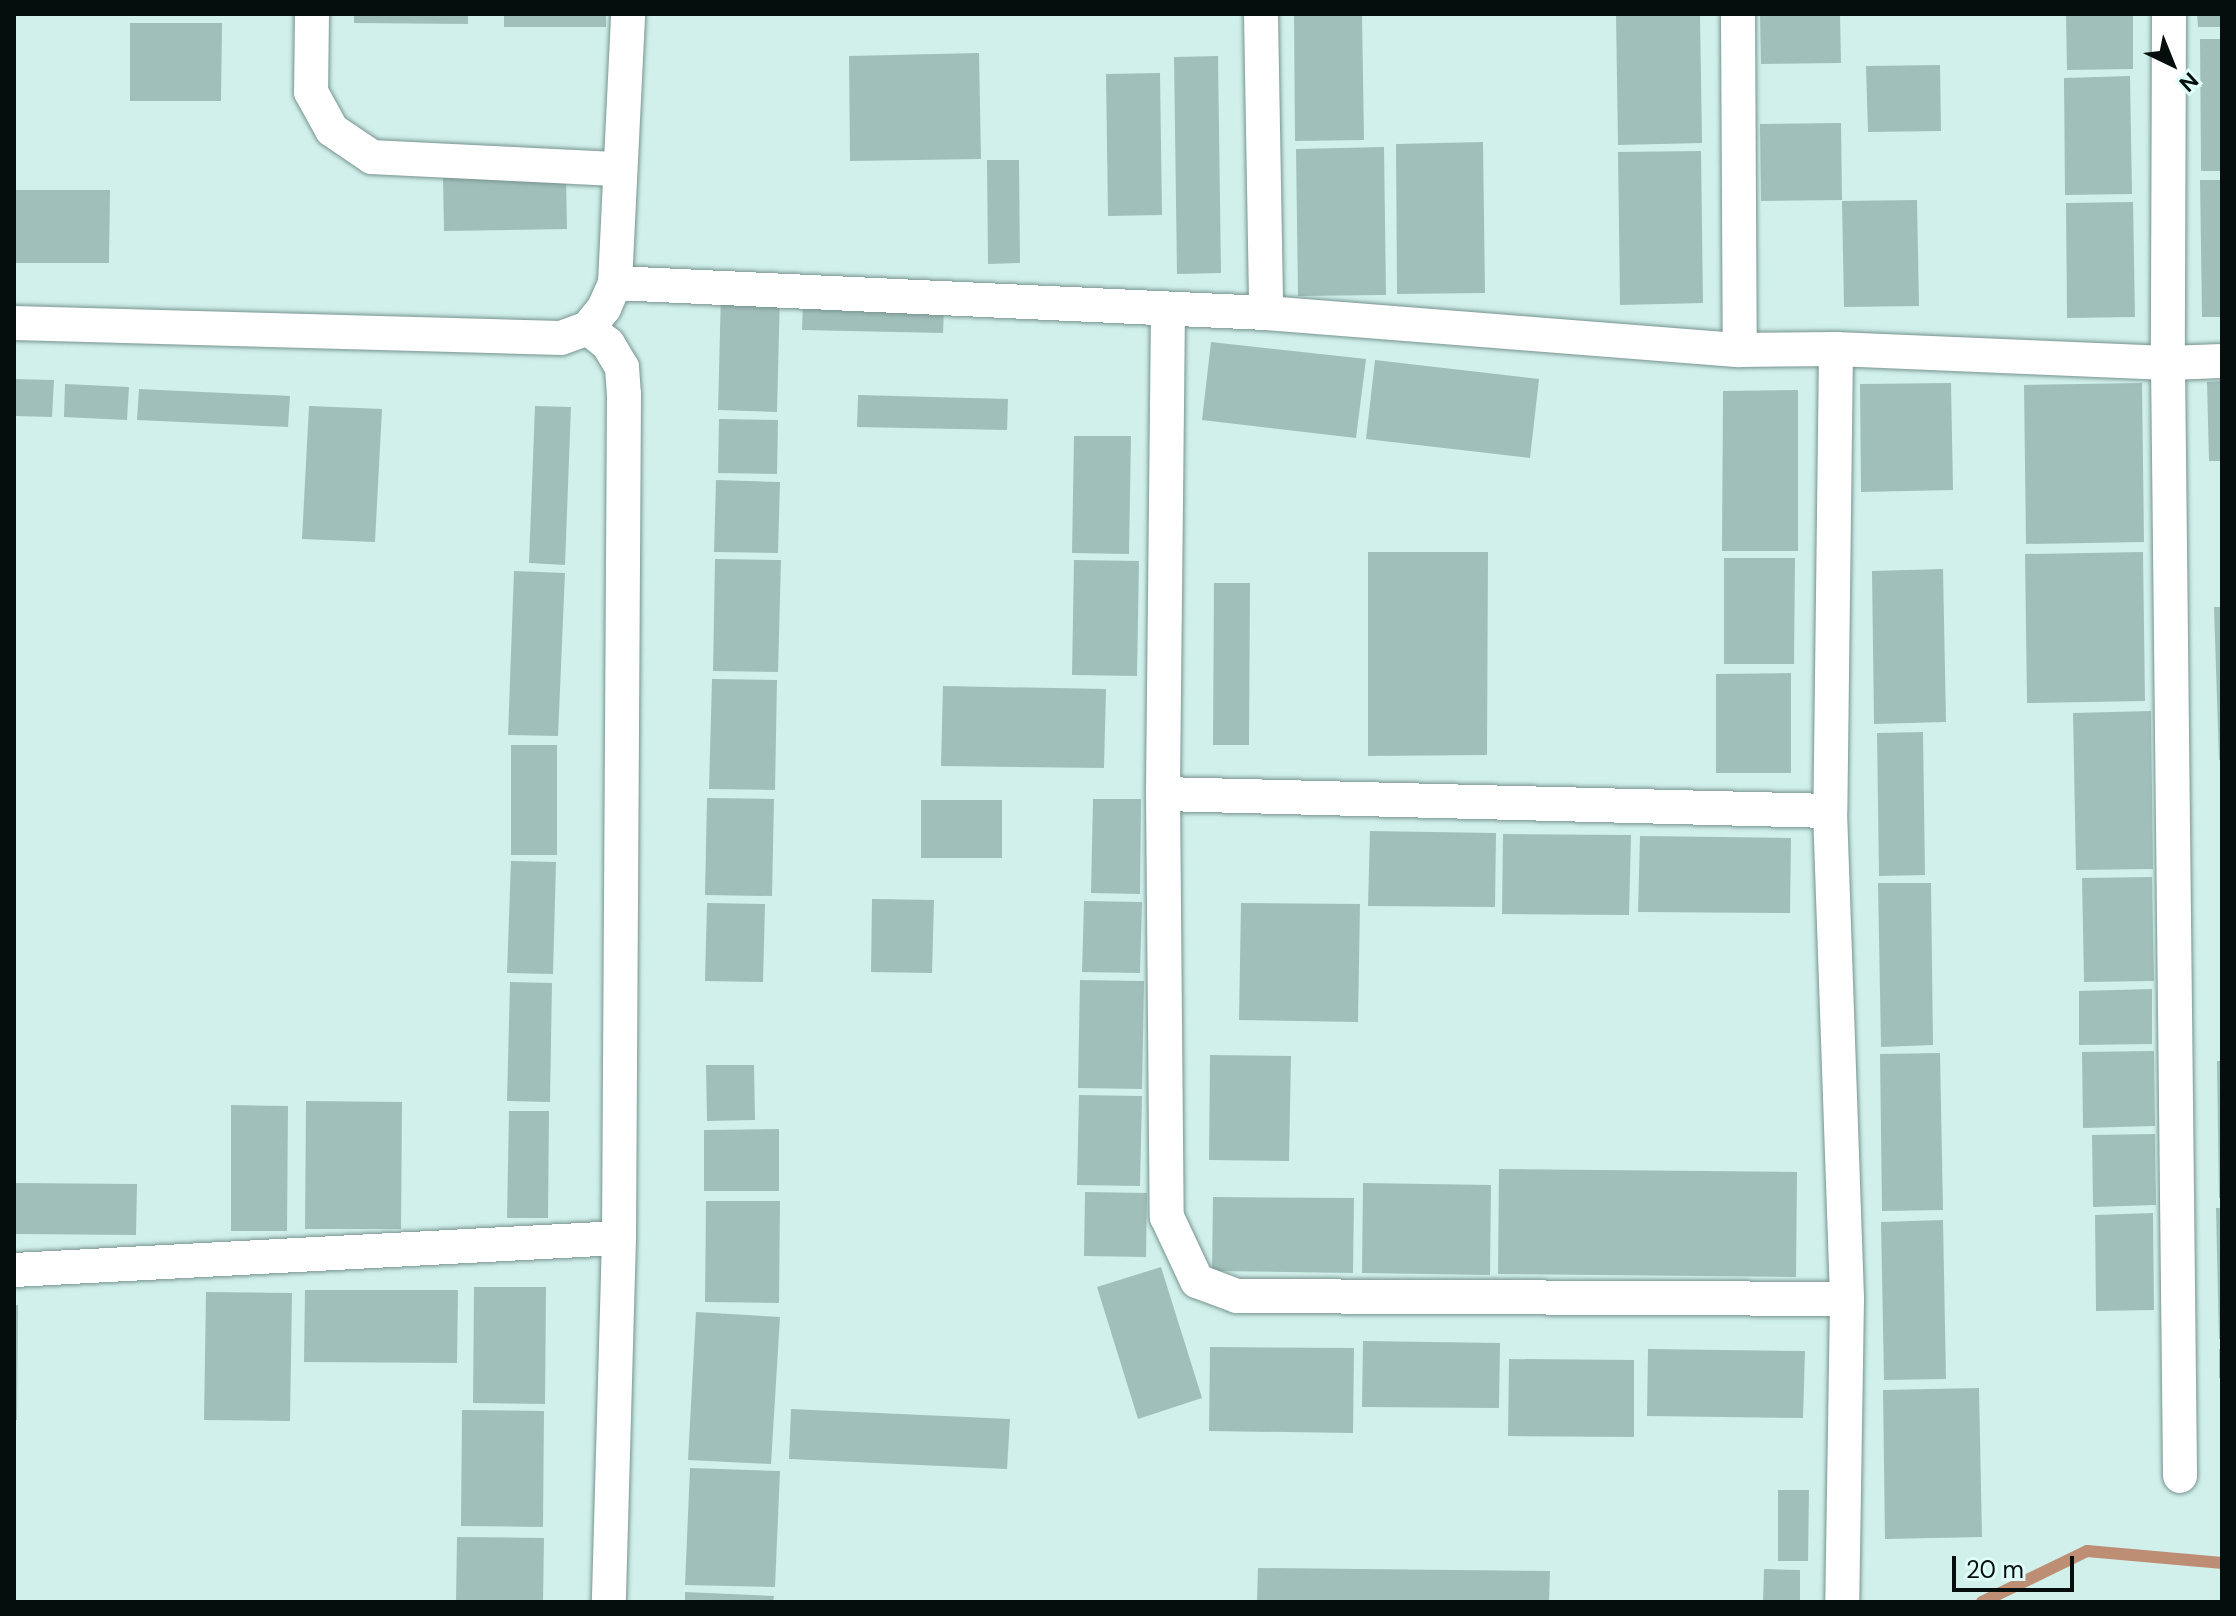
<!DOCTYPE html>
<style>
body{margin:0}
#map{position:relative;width:2236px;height:1616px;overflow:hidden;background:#d1f0eb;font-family:"DM Sans",sans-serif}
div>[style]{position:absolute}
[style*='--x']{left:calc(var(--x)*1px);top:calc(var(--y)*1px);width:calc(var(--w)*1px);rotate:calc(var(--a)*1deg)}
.stream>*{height:12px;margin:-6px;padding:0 6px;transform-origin:6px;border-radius:6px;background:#bd8e73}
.building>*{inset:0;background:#a1bfba}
.roads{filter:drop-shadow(0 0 2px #77938f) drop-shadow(0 0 2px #77938f)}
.minor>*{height:34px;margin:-17px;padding:0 17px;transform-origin:17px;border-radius:17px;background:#fff}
span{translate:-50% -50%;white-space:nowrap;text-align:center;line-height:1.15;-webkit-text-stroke:6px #defdf8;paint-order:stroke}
.frame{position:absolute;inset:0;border:16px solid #050e0d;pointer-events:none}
.north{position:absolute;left:2132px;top:24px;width:80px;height:80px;-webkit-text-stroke:6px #defdf8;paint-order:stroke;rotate:137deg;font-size:22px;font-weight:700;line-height:32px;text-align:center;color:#050e0d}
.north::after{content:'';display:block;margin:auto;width:28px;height:36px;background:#050e0d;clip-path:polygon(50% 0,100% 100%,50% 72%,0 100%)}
.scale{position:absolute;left:1952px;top:1556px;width:122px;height:36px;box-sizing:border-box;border:4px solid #050e0d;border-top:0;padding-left:10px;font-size:24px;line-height:28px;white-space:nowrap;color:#050e0d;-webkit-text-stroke:6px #defdf8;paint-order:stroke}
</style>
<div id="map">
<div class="stream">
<i style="--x:1982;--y:1602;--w:117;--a:-25.9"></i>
<i style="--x:2087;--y:1551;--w:136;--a:5.1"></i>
</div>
<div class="building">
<i style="clip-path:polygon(354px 14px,468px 14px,468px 24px,354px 23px)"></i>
<i style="clip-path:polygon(504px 14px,606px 14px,606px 27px,504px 27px)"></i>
<i style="clip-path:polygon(1294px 14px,1362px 14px,1364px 140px,1295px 141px)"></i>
<i style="clip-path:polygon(1616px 14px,1700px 14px,1702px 143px,1618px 145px)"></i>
<i style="clip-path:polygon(1760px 14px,1840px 14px,1841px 63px,1761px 64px)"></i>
<i style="clip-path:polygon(2066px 14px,2133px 14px,2133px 69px,2067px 70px)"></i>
<i style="clip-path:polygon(2197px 14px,2222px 14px,2222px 27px,2198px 27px)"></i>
<i style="clip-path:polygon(130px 23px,222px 23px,221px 101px,130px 101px)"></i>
<i style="clip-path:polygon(2200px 39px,2222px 39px,2222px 171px,2201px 171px)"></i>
<i style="clip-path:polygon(979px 53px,981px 159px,850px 161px,849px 56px)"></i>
<i style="clip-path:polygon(1218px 56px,1221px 273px,1177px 274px,1174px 57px)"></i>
<i style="clip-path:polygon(1940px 65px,1941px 131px,1868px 132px,1866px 66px)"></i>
<i style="clip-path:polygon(1160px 73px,1162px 215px,1108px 216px,1106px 74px)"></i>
<i style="clip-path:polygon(2130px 76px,2132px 194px,2065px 195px,2064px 78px)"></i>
<i style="clip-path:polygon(1841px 123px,1842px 200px,1761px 201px,1760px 124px)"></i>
<i style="clip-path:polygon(1483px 142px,1485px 293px,1397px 294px,1396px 144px)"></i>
<i style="clip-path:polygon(1384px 147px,1386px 295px,1298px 296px,1296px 149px)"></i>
<i style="clip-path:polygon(1701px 151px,1703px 303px,1620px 305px,1618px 152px)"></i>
<i style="clip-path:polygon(987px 160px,1019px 160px,1020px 263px,988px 264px)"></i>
<i style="clip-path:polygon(566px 176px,567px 229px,444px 231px,443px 178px)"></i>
<i style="clip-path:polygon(2200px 180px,2222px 180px,2222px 317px,2202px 317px)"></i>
<i style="clip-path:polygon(14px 190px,110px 190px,109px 263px,14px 263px)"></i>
<i style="clip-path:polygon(1917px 200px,1919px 306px,1844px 307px,1842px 201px)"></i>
<i style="clip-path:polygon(2133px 202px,2135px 317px,2067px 318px,2066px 203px)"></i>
<i style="clip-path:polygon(721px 292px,780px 293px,777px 412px,718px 410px)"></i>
<i style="clip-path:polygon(803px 302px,944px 306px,943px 333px,802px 330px)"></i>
<i style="clip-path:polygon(1211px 342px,1366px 359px,1356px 438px,1202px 420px)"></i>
<i style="clip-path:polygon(1375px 360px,1539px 379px,1530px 458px,1366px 439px)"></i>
<i style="clip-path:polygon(14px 379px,54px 380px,52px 417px,14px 416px)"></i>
<i style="clip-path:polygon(2222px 381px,2222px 461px,2209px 461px,2207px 382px)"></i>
<i style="clip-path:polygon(1951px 383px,1953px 490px,1861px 492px,1860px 384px)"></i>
<i style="clip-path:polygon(2142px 383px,2144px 542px,2026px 544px,2024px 385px)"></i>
<i style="clip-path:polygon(65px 384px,129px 387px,127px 420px,64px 417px)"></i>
<i style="clip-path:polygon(139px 389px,290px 396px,288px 427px,137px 420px)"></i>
<i style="clip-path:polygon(1798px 390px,1798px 551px,1722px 551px,1723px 391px)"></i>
<i style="clip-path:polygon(858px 395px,1008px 399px,1007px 430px,857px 427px)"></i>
<i style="clip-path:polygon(309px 406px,382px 409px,375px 542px,302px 539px)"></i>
<i style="clip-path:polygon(535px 406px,571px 407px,565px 565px,529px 563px)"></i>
<i style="clip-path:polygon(719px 419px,778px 420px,777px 474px,718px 473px)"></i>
<i style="clip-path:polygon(1074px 436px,1131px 436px,1129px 554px,1072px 553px)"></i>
<i style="clip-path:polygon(716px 480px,780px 482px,778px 553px,714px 552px)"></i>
<i style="clip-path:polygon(1368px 552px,1488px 552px,1487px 755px,1368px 756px)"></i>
<i style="clip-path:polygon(2143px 552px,2145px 701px,2027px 703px,2025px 554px)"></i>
<i style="clip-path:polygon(1724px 558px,1795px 558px,1794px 664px,1724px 664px)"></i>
<i style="clip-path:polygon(715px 559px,781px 560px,778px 672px,713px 671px)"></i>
<i style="clip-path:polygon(1074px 560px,1139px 561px,1137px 676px,1072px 675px)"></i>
<i style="clip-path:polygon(1943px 569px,1946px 722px,1874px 724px,1872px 571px)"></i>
<i style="clip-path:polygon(514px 571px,565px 573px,558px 736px,508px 735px)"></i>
<i style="clip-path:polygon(1214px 583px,1250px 583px,1249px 745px,1213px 745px)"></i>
<i style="clip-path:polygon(2214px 607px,2222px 607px,2222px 760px,2219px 760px)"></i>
<i style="clip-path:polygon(1791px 673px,1791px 773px,1716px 773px,1716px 674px)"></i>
<i style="clip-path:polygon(712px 679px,777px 680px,775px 790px,709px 789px)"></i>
<i style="clip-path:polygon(943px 686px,1106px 689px,1104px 768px,941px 766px)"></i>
<i style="clip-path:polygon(2151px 711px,2153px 869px,2076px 870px,2073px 713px)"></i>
<i style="clip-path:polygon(1923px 732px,1925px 875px,1879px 876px,1877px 733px)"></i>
<i style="clip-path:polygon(511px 745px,557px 745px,557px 855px,511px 855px)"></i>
<i style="clip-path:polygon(707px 798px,774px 799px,772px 896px,705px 895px)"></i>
<i style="clip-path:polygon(1093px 799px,1141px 799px,1140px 894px,1091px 893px)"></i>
<i style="clip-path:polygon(921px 800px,1002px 800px,1002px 858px,921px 858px)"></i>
<i style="clip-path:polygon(1370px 831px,1496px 833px,1495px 907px,1368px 906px)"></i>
<i style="clip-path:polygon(1503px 834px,1631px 835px,1629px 915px,1502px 914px)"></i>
<i style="clip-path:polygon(1640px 836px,1791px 838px,1790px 913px,1638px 912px)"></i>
<i style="clip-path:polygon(511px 861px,556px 862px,553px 974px,507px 973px)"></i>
<i style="clip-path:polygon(2152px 877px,2154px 981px,2084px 982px,2082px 878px)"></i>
<i style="clip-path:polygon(1878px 883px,1931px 883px,1933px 1045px,1881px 1047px)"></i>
<i style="clip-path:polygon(872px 899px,934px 900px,932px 973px,871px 972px)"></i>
<i style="clip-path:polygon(1084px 901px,1142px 902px,1140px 973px,1082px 972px)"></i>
<i style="clip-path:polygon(707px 903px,765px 904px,763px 982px,705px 981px)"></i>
<i style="clip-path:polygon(1241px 903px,1360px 904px,1358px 1022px,1239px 1020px)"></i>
<i style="clip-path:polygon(1080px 980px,1144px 981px,1142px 1089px,1078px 1088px)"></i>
<i style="clip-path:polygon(510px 982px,552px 983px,550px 1102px,507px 1101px)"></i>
<i style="clip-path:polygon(2152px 989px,2152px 1044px,2079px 1045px,2079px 991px)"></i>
<i style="clip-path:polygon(2154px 1051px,2155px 1126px,2083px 1128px,2082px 1052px)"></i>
<i style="clip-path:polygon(1940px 1053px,1943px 1210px,1882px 1211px,1880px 1054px)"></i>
<i style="clip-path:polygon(1210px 1055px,1291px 1056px,1289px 1161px,1209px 1160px)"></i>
<i style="clip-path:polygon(2217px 1061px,2222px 1061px,2222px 1198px,2219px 1198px)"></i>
<i style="clip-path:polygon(706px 1065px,754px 1065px,755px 1120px,707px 1121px)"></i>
<i style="clip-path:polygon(1079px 1095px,1142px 1096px,1140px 1186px,1077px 1185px)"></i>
<i style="clip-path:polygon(306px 1101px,402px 1102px,401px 1229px,305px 1229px)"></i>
<i style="clip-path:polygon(231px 1105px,288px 1106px,287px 1231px,231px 1231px)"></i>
<i style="clip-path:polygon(509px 1111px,549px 1111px,548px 1218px,507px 1218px)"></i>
<i style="clip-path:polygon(779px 1129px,779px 1191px,704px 1191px,704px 1130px)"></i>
<i style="clip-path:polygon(2155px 1134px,2156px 1205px,2093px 1207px,2092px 1135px)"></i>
<i style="clip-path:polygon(1499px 1169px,1797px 1172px,1796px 1277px,1498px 1274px)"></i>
<i style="clip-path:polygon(16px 1183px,137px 1184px,136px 1235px,16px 1234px)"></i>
<i style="clip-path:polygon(1363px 1183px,1491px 1185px,1490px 1275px,1362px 1273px)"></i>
<i style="clip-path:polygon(1085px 1192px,1147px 1193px,1146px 1257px,1084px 1256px)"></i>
<i style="clip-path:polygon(1213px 1197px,1354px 1198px,1353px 1273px,1212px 1271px)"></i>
<i style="clip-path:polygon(706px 1201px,780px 1201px,779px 1303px,705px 1302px)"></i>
<i style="clip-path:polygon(2216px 1208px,2222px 1208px,2222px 1339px,2219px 1339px)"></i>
<i style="clip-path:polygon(2153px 1213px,2154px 1310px,2096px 1311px,2095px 1215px)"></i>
<i style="clip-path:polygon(1943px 1220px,1946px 1379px,1884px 1380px,1881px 1222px)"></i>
<i style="clip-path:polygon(1161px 1267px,1202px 1398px,1138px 1419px,1097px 1287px)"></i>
<i style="clip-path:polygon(474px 1287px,546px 1287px,545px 1404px,473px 1403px)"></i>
<i style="clip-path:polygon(305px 1290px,458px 1290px,457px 1363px,304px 1362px)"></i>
<i style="clip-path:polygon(206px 1292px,292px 1293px,290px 1421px,204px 1420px)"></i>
<i style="clip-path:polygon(14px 1305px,18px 1305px,17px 1420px,14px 1420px)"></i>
<i style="clip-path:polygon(696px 1312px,780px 1317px,771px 1464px,688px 1460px)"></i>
<i style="clip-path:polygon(1363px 1341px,1500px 1343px,1499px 1408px,1362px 1407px)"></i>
<i style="clip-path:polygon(1210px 1347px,1354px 1348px,1353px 1433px,1209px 1431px)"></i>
<i style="clip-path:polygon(1648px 1349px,1805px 1351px,1803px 1418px,1647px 1416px)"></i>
<i style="clip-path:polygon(2219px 1349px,2222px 1349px,2222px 1378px,2219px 1378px)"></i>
<i style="clip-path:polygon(1509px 1359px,1634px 1360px,1634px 1437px,1508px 1436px)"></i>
<i style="clip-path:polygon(1979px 1388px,1982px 1537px,1885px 1539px,1883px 1390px)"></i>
<i style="clip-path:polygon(791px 1409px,1010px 1419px,1007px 1469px,789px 1459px)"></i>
<i style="clip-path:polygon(462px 1410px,544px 1411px,543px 1527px,461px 1526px)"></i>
<i style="clip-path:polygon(690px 1468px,780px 1471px,775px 1587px,685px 1585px)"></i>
<i style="clip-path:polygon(1778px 1490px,1809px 1490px,1808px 1561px,1778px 1561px)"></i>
<i style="clip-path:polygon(457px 1537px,544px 1538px,543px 1602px,456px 1602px)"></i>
<i style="clip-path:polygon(1258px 1568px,1550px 1571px,1549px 1602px,1257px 1602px)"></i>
<i style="clip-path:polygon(1764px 1569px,1800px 1570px,1800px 1602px,1763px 1602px)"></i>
<i style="clip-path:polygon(685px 1592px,774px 1596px,773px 1602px,685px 1602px)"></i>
</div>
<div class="roads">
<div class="minor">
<i style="--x:312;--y:14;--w:78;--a:90.7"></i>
<i style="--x:311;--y:92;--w:43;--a:61.1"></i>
<i style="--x:332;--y:130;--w:48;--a:34"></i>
<i style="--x:372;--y:157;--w:247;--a:2.8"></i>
<i style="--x:1261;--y:14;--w:299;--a:89"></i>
<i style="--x:1738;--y:14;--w:336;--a:89.7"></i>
<i style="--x:2169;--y:14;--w:349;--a:90.2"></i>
<i style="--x:2168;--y:363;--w:1113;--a:89.38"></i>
<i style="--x:615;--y:283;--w:652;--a:2.64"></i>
<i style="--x:1266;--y:313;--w:475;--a:4.5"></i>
<i style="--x:1740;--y:350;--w:96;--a:-0.6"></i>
<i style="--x:1836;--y:349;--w:332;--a:2.4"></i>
<i style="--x:2168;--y:363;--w:54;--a:-2.1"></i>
<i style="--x:1168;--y:309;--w:485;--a:90.6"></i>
<i style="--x:1163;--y:794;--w:423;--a:89.5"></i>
<i style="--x:1167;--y:1217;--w:71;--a:64.9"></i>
<i style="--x:1197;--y:1281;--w:43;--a:20.6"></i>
<i style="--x:1237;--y:1296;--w:610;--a:0.28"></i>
<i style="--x:14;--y:323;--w:547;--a:1.57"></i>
<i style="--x:561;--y:338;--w:29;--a:-20"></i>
<i style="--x:588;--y:328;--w:26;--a:-51"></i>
<i style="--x:604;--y:308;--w:27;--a:-66"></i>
<i style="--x:615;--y:283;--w:269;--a:-87.2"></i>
<i style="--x:588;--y:328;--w:26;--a:39"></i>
<i style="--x:608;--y:344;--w:27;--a:59"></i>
<i style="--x:622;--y:367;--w:27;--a:86"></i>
<i style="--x:624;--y:394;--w:844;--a:90.34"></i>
<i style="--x:619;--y:1238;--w:364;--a:91.6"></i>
<i style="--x:1836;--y:349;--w:462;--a:90.7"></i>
<i style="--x:1830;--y:811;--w:488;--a:88"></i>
<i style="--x:1847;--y:1299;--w:303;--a:90.9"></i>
<i style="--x:1163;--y:794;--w:667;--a:1.46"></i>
<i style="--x:14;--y:1270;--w:606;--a:-3.03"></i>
</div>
</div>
<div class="frame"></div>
<div class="north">N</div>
<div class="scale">20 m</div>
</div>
